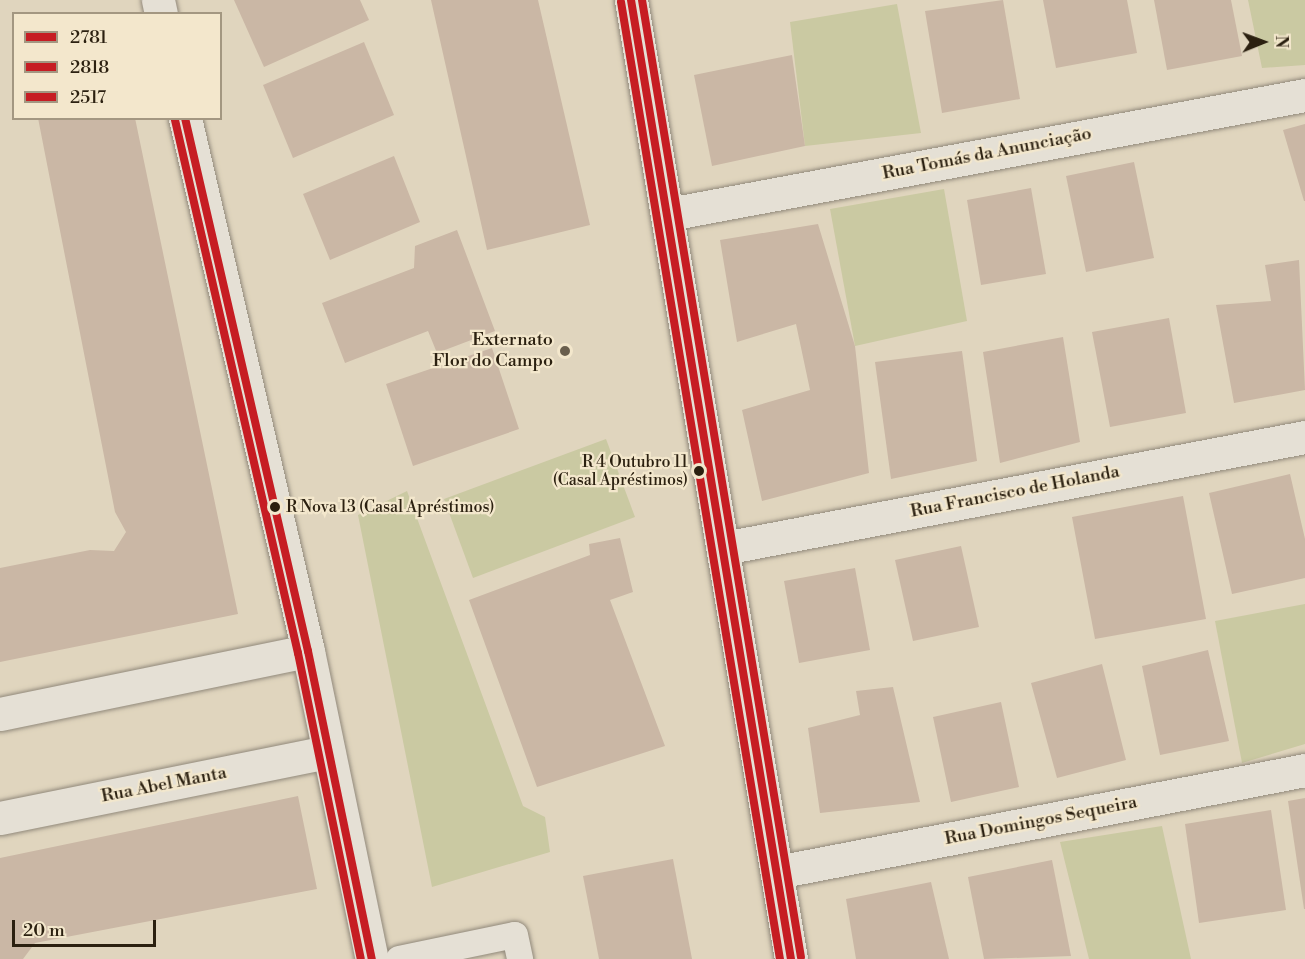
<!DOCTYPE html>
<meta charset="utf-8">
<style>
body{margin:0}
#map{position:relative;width:1305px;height:959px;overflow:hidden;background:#e0d5be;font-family:"Libre Bodoni",serif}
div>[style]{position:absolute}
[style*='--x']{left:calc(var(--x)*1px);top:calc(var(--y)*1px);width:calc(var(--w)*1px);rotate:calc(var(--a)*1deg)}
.green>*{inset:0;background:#cac9a2}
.building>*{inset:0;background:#cab7a5}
.roads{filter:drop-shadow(0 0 2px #91897b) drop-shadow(0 0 2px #91897b)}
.service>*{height:26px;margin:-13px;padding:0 13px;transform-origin:13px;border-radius:13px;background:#e5e0d5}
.minor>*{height:33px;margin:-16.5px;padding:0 16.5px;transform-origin:16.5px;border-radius:16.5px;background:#e5e0d5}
.bus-1>*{height:8px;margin:-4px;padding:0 4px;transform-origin:4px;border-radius:4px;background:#c61d23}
.bus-2>*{height:8px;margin:-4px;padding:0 4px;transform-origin:4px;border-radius:4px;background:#c61d23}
.bus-3>*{height:8px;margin:-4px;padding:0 4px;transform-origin:4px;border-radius:4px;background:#c61d23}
.dots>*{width:16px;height:16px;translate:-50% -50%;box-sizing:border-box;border:3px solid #f3e7cc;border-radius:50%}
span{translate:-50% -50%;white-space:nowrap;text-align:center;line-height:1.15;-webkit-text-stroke:4.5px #f3e7cc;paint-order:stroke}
.bus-label{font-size:16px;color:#2b2010}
.right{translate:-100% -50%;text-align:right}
.left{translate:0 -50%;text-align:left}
.street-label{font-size:18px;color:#2b2010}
.poi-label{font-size:18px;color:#2b2010}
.legend{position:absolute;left:12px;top:12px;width:210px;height:108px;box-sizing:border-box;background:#f3e7cc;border:2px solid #a39781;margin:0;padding:8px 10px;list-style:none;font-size:18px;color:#2b2010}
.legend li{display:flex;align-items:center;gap:12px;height:30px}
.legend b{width:30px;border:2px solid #a39781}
.north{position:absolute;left:1233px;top:12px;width:60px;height:60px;-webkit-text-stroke:4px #f3e7cc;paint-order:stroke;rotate:89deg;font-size:16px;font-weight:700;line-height:24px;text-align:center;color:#2b2010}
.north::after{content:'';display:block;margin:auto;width:21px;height:27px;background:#2b2010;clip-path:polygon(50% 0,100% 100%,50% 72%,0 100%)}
.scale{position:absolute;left:12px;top:920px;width:144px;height:27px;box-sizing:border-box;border:3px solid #2b2010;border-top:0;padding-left:8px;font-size:18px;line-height:21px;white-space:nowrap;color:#2b2010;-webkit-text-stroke:4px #f3e7cc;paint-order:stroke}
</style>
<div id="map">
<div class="green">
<i style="clip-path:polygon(1248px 0,1305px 0,1305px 65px,1262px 68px)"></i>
<i style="clip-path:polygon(897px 4px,921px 133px,805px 146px,790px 22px)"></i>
<i style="clip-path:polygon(944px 189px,967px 321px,855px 346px,830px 209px)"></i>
<i style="clip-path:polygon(606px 439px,635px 517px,473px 578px,444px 499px)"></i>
<i style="clip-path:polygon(407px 491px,523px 806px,545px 817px,550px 852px,432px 887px,358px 515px)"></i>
<i style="clip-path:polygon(1305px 604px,1305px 744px,1242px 763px,1215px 621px)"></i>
<i style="clip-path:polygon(1162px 826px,1191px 959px,1089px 959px,1060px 842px)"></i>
</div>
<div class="building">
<i style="clip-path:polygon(234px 0,360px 0,369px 20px,264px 67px)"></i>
<i style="clip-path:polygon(431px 0,538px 0,590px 225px,487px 250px)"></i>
<i style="clip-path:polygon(1003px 0,1020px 99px,942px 113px,925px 11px)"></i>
<i style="clip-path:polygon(1043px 0,1127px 0,1137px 53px,1056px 68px)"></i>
<i style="clip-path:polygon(1154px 0,1231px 0,1242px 56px,1167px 70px)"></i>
<i style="clip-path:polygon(364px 42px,394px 115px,293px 158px,263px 85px)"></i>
<i style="clip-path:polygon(792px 55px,805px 146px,712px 166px,694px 75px)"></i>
<i style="clip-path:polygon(38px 118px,135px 118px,238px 614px,0 662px,0 568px,90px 550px,114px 551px,126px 532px,115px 512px)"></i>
<i style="clip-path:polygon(1305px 124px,1305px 201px,1304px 201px,1283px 130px)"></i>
<i style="clip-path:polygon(394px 156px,420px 222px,330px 260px,303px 194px)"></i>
<i style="clip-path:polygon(1134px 162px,1154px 258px,1086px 272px,1066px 176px)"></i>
<i style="clip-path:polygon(1031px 188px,1046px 274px,981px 285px,967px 200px)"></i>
<i style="clip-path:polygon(818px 224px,855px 346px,869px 473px,762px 501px,742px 410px,810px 390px,796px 324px,737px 342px,720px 240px)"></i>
<i style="clip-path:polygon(457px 230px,495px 331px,437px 353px,428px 331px,345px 363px,322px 303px,414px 268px,415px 246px)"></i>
<i style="clip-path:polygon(1299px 260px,1305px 390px,1234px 403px,1216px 305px,1271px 301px,1265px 265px)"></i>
<i style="clip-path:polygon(1169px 318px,1186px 413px,1110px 427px,1092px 332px)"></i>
<i style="clip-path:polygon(1063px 337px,1080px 442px,1000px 463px,983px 352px)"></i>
<i style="clip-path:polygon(492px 348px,519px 429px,413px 466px,386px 384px)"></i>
<i style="clip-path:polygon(962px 351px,977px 461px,891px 479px,875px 362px)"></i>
<i style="clip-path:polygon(1290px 474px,1305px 539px,1305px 578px,1232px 594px,1209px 493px)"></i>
<i style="clip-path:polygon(1183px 496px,1206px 619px,1095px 639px,1072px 517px)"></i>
<i style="clip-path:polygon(620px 538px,633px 592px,610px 600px,665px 746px,537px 787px,469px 600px,590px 555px,589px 544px)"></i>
<i style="clip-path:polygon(961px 546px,979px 627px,913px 641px,895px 560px)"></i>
<i style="clip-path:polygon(855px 568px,870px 650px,799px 663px,784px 581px)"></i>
<i style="clip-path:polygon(1208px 650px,1229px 741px,1160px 755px,1142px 666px)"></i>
<i style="clip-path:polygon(1102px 664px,1126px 760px,1057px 778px,1031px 683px)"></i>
<i style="clip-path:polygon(893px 687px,920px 802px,820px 813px,808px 728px,860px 715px,856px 691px)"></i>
<i style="clip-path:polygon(1001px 702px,1019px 787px,951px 802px,933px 717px)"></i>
<i style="clip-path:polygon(298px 796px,317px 889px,35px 943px,23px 959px,0 959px,0 858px)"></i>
<i style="clip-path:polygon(1305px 798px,1305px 909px,1304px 909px,1288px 801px)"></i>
<i style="clip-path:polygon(1271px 810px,1286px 910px,1199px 923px,1185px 824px)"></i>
<i style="clip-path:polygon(673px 859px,692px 959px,599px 959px,583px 876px)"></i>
<i style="clip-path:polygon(1052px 860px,1071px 956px,984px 959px,968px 877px)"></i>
<i style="clip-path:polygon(931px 882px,949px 959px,856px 959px,846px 899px)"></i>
</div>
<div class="roads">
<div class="service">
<i style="--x:399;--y:959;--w:118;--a:-11.7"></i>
<i style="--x:515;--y:935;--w:25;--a:78"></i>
</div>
<div class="minor">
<i style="--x:158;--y:0;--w:14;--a:78"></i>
<i style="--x:631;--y:0;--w:972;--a:80.53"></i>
<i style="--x:185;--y:118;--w:547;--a:77.01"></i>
<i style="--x:308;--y:651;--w:315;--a:78.3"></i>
<i style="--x:669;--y:214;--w:647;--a:-10.6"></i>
<i style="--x:724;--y:548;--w:592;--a:-10.82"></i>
<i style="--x:0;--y:714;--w:314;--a:-11.6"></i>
<i style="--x:0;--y:818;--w:335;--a:-11.4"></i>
<i style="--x:777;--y:872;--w:538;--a:-10.93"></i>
</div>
</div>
<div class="bus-1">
<i style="--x:631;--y:0;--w:972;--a:80.53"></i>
<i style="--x:185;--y:118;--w:547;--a:77.01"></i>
<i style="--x:308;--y:651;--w:315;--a:78.3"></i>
</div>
<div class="bus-2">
<i style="--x:621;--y:2;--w:970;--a:80.57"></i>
<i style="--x:175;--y:120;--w:547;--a:77.01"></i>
<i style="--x:298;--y:653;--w:312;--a:78.4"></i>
</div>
<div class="bus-3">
<i style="--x:642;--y:0;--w:970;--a:80.57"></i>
</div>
<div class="dots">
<i style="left:565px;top:351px;background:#6a5f4d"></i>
<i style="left:699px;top:471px;background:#2b2010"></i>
<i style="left:275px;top:507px;background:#2b2010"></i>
</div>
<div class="bus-label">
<span class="right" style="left:688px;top:471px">R 4 Outubro 11<br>(Casal Apréstimos)</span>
<span class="left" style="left:286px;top:507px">R Nova 13 (Casal Apréstimos)</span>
</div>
<div class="street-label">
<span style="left:987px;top:154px;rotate:-11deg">Rua Tomás da Anunciação</span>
<span style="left:1015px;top:492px;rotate:-11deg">Rua Francisco de Holanda</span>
<span style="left:164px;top:785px;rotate:-11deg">Rua Abel Manta</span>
<span style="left:1041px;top:821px;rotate:-11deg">Rua Domingos Sequeira</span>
</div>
<div class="poi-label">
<span class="right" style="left:553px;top:351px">Externato<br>Flor do Campo</span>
</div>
<ul class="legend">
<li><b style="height:8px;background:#c61d23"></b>2781</li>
<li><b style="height:8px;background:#c61d23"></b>2818</li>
<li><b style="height:8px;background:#c61d23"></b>2517</li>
</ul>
<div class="north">N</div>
<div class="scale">20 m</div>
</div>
